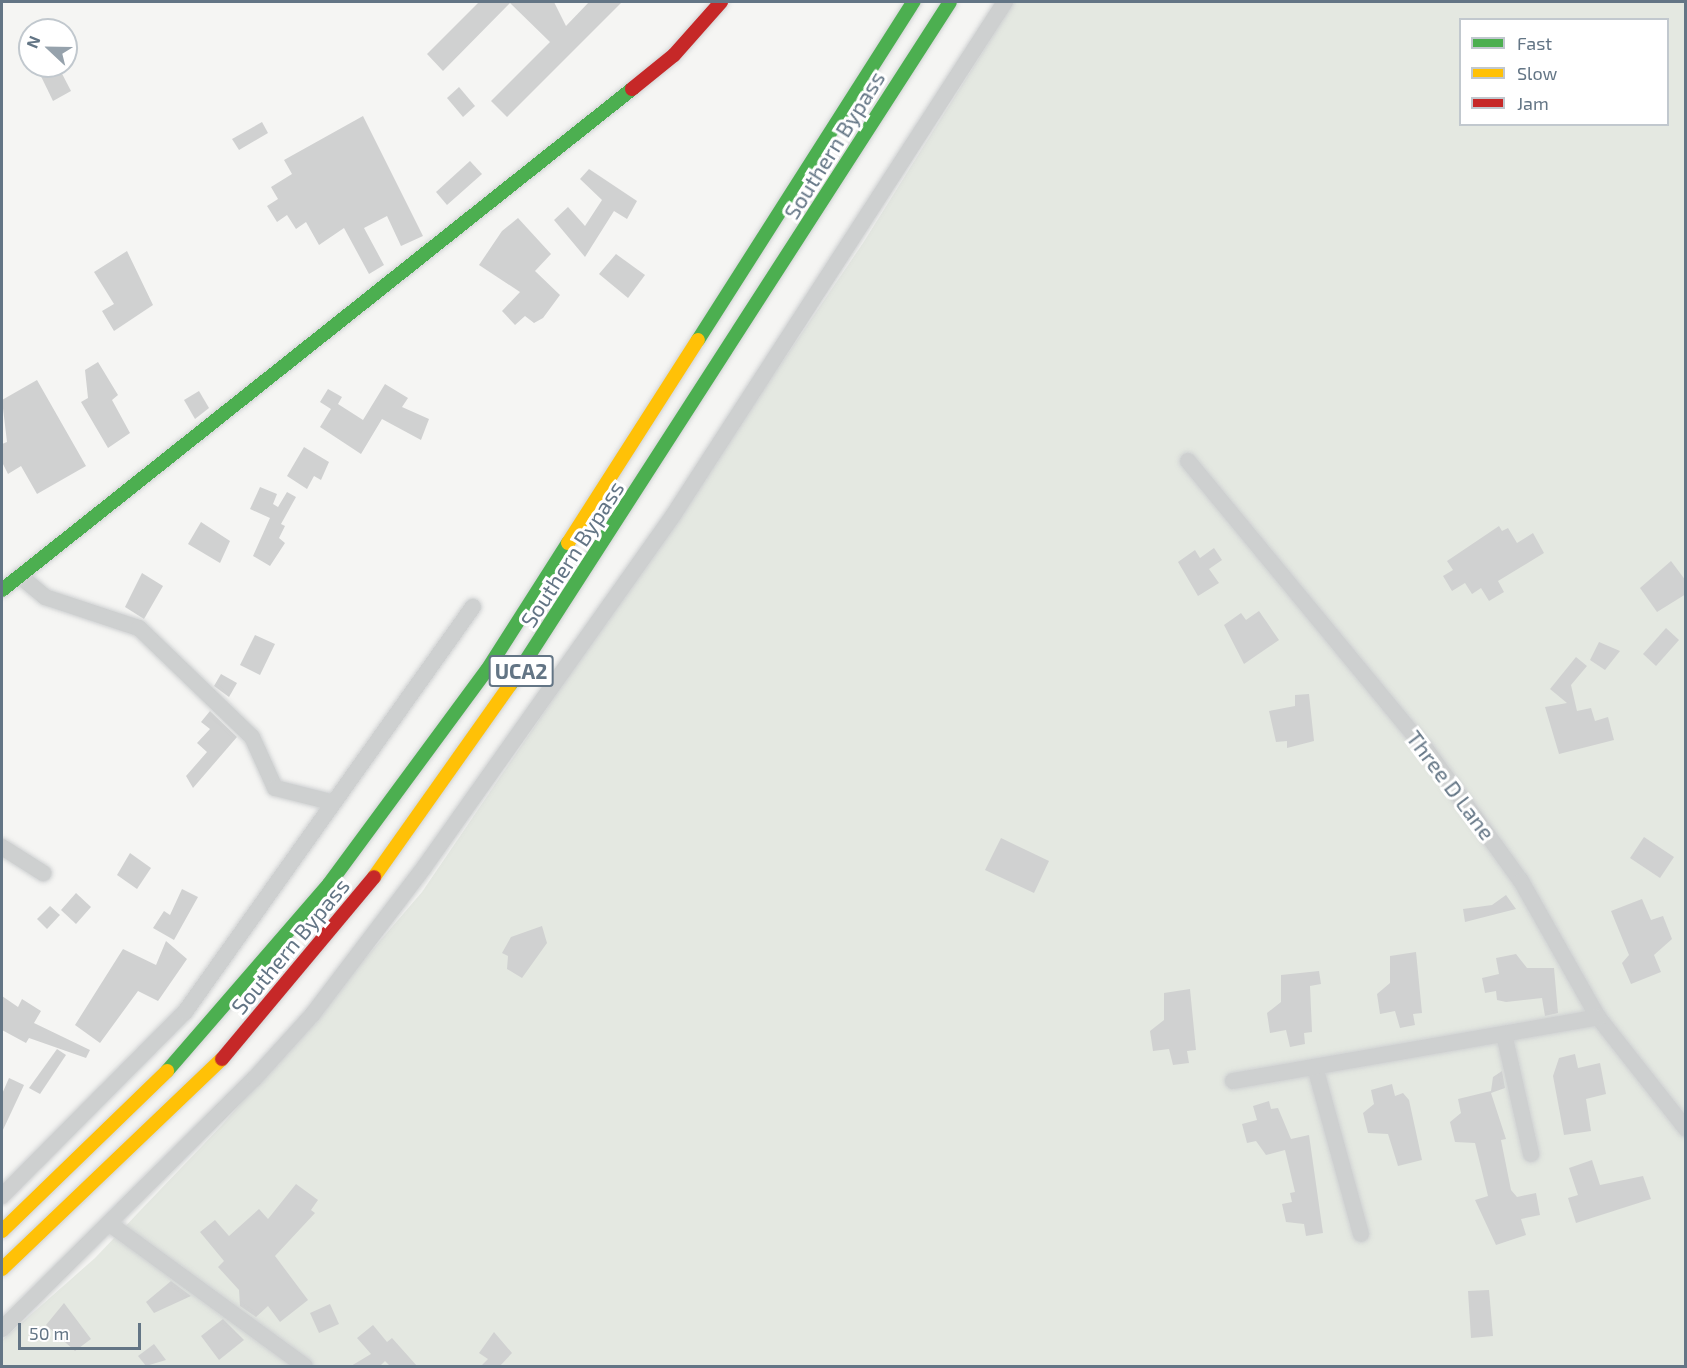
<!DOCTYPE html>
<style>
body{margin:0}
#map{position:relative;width:1687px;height:1368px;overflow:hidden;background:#f5f5f3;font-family:"Exo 2",sans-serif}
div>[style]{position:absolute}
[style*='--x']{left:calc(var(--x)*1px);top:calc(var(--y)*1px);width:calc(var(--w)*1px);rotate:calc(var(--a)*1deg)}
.green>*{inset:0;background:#e4e8e1}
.building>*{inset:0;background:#d0d1d1}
.roads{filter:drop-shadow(0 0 2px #d0d2d3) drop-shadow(0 0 2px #d0d2d3)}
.street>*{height:16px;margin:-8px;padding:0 8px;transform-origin:8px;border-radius:8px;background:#ced0d0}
.fast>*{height:14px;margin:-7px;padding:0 7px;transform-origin:7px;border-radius:7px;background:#4caf50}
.slow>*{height:14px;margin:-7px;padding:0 7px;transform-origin:7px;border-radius:7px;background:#ffc107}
.jam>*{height:14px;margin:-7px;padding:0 7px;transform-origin:7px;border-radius:7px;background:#c62828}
span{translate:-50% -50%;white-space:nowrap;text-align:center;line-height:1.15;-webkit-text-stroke:6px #fff;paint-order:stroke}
.shield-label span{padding:2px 4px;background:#fff;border:2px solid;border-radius:4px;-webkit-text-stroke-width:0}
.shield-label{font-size:21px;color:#637585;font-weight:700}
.street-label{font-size:22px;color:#637585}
.frame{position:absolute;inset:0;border:3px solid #637585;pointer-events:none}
.legend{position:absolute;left:1459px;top:18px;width:210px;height:108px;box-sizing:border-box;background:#fff;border:2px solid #c1c8ce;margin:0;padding:8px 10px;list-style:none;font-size:18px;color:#637585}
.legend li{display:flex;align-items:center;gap:12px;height:30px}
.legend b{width:30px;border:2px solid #c1c8ce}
.north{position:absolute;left:18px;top:18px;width:60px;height:60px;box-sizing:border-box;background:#fff;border:2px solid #c1c8ce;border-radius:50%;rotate:292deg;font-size:16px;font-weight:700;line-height:24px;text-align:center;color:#637585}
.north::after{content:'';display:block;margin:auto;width:21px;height:27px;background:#96a2ac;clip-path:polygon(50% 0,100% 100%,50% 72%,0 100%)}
.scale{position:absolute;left:18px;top:1323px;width:123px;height:27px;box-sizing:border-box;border:3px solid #637585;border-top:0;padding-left:8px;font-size:18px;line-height:21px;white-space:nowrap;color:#637585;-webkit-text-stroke:4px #fff;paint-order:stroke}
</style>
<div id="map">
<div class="green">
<i style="clip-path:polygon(evenodd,1014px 2px,1685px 2px,1685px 1366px,2px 1366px,2px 1340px,95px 1258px,222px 1125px,422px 892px,863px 243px,1014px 2px,1460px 20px,1668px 20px,1668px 124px,1460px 124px,1460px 20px)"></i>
</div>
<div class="building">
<i style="clip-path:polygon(479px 2px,554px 2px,566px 26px,589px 2px,622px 2px,507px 117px,491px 101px,550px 42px,510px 3px,443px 71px,427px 54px)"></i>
<i style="clip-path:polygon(36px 66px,58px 66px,71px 91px,53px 101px)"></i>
<i style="clip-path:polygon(459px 87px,475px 106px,463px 117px,447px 98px)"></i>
<i style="clip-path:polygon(363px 116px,423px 236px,401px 246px,387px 216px,364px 228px,384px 265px,369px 274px,344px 228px,319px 245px,306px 222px,296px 229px,287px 215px,277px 222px,267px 206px,278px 199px,271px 187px,292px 174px,284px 160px)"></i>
<i style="clip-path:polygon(262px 122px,268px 133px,239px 150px,232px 139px)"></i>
<i style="clip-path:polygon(470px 161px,482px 174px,447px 205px,436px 192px)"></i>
<i style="clip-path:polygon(589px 169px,637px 201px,627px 219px,614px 211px,585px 257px,554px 220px,568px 207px,585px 226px,602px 200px,580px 179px)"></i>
<i style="clip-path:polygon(518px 218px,551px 254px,535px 271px,560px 295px,543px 318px,534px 323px,525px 316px,515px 325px,502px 311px,520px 292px,479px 265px,502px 231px)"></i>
<i style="clip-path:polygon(127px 251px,153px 305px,114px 331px,102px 311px,114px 304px,94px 272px)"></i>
<i style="clip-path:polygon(616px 254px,645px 275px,628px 298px,599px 274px)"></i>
<i style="clip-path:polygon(98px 362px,118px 395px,112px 400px,130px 433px,108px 448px,81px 402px,88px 398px,85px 370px)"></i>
<i style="clip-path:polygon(37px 380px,86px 466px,37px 494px,21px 466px,8px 474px,2px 462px,2px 444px,7px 442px,2px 400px)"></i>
<i style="clip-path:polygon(385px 384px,408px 398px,402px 407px,429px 419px,421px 440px,382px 419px,361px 454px,320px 427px,331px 409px,320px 402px,328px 389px,342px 397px,338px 404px,363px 420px)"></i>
<i style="clip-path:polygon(199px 391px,209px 408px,195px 419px,184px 400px)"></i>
<i style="clip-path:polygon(304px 447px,329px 462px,321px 480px,314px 476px,307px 489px,287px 476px)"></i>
<i style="clip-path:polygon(260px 487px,277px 494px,273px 504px,278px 507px,287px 492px,296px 497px,281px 524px,285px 526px,279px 538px,285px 543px,270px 566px,253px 556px,270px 518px,250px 509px)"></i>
<i style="clip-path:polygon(201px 522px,230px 541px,220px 563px,188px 544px)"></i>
<i style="clip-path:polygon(1499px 526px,1502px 531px,1508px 528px,1517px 543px,1533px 533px,1544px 553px,1498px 581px,1504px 592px,1489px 601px,1481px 588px,1472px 594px,1465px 583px,1452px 591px,1443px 576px,1453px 570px,1447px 561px)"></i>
<i style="clip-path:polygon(1214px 548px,1222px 560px,1209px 569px,1219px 583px,1198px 596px,1178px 562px,1195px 550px,1200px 558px)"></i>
<i style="clip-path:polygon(1671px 561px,1686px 581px,1686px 594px,1657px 612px,1640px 588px)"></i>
<i style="clip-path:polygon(142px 573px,163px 586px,144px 619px,125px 607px)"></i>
<i style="clip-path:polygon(1259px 611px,1279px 640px,1244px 664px,1224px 625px,1241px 613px,1246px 620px)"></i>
<i style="clip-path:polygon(1666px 628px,1679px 640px,1656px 666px,1643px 654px)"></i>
<i style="clip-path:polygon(255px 635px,275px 644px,260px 675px,240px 665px)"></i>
<i style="clip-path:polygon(1599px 642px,1620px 651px,1605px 670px,1590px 660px)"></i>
<i style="clip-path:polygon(1576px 657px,1587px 666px,1571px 685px,1577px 711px,1591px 708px,1595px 721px,1608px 717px,1614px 740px,1559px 754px,1545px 707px,1567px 703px,1550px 689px)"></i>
<i style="clip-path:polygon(221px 674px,237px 683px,229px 697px,214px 686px)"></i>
<i style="clip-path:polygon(1309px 694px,1314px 741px,1287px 748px,1287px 741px,1276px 742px,1269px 711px,1295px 706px,1295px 695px)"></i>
<i style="clip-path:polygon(210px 711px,237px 737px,193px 788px,186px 776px,207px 752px,197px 743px,210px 729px,201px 722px)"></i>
<i style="clip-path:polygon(1644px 837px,1674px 857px,1660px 878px,1630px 858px)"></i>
<i style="clip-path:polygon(1001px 838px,1049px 861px,1034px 893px,985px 870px)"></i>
<i style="clip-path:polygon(130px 853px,151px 868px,137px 889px,117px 875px)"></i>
<i style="clip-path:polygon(182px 889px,198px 897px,174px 940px,153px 928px,164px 911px,170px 915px)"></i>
<i style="clip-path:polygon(76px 893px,91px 907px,76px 924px,61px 910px)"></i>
<i style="clip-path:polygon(1506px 895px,1516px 909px,1465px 922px,1463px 909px,1492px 905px)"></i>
<i style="clip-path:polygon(1642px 899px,1651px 920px,1663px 916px,1672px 939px,1654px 955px,1661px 972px,1631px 984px,1622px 963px,1629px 955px,1611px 911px)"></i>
<i style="clip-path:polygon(50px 906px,60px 915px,47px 929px,37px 919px)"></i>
<i style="clip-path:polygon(542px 926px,547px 943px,522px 978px,507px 969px,508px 956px,502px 953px,511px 937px)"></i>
<i style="clip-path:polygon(166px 941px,187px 959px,158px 1001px,138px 991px,100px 1043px,75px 1025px,123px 949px,156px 965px)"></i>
<i style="clip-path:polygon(1416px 952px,1422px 1013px,1413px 1014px,1415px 1025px,1400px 1028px,1395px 1011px,1380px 1014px,1377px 994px,1390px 983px,1390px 956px)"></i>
<i style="clip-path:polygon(1516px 954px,1527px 968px,1554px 968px,1558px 1013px,1545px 1016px,1542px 998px,1506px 1002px,1497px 1000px,1496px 991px,1485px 993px,1482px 978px,1499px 974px,1496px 958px)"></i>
<i style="clip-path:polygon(1319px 971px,1321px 984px,1310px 986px,1312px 1032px,1304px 1033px,1305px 1044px,1290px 1047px,1286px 1030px,1270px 1033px,1267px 1013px,1281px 1002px,1281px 975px)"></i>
<i style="clip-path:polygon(1190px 989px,1196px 1050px,1187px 1051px,1189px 1063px,1173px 1065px,1169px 1049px,1153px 1051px,1150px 1031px,1164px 1020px,1164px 993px)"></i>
<i style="clip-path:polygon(2px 996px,18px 1007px,22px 999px,41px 1011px,34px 1023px,90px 1050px,86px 1058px,29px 1038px,26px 1043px,2px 1030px)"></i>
<i style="clip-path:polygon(57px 1049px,66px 1055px,40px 1094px,29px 1088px)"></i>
<i style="clip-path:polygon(1575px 1054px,1578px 1068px,1600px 1063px,1606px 1094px,1586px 1099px,1591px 1131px,1564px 1135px,1553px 1076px,1559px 1058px)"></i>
<i style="clip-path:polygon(1502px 1071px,1505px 1088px,1491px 1093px,1506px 1139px,1501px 1140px,1511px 1190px,1517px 1197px,1536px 1193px,1540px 1215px,1521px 1219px,1526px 1235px,1496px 1245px,1475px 1200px,1488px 1196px,1475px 1143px,1455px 1142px,1450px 1122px,1461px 1113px,1458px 1099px,1491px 1091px,1493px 1077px)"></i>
<i style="clip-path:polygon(9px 1078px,24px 1085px,2px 1132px,2px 1094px)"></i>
<i style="clip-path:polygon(1392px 1084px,1395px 1096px,1403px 1093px,1409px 1100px,1422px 1160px,1398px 1166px,1388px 1134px,1368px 1133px,1363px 1113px,1374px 1104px,1371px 1090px)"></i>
<i style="clip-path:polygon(1269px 1101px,1271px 1109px,1278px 1108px,1291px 1139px,1309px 1135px,1323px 1233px,1306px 1236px,1304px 1224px,1286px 1222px,1282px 1204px,1292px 1202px,1290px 1193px,1295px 1192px,1285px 1150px,1266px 1155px,1256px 1141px,1247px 1143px,1242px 1124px,1257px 1120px,1253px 1106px)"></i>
<i style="clip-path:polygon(1592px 1160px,1600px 1185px,1643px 1176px,1651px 1199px,1576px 1223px,1568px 1198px,1578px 1195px,1569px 1168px)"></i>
<i style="clip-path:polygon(296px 1184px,318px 1200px,311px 1210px,315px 1213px,275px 1256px,308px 1300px,280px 1322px,268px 1306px,256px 1317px,240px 1306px,239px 1290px,218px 1267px,224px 1261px,200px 1232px,215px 1220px,229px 1236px,259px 1209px,268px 1219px)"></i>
<i style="clip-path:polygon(171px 1281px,191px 1296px,154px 1313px,146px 1302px)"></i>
<i style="clip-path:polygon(1489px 1290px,1493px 1336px,1471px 1338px,1468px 1291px)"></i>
<i style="clip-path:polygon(64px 1303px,91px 1339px,75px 1351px,46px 1325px)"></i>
<i style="clip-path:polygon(330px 1304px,339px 1324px,319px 1333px,310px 1313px)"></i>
<i style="clip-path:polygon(223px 1319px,244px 1340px,219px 1360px,201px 1336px)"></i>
<i style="clip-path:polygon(373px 1325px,387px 1342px,392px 1338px,417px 1366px,390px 1366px,385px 1361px,380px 1366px,351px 1366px,371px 1354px,357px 1338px)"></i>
<i style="clip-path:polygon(494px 1332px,512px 1353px,500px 1366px,481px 1366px,488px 1359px,479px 1353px)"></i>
<i style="clip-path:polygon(154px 1344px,166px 1360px,146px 1366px,138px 1356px)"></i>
</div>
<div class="roads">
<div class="street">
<i style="--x:1188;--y:461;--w:372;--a:50.5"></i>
<i style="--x:1425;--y:748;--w:164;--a:54.2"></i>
<i style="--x:1521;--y:881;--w:156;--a:60.5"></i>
<i style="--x:1598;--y:1017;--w:142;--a:51.8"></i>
<i style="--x:20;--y:576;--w:33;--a:40"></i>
<i style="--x:45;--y:597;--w:99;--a:18.3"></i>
<i style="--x:139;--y:628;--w:157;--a:44"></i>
<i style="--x:252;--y:737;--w:56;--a:65.7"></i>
<i style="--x:275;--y:788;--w:58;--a:14"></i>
<i style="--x:2;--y:847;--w:49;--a:32.4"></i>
<i style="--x:1504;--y:1034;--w:123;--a:77.3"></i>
<i style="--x:1315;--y:1067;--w:173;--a:74.6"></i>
<i style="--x:1233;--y:1081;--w:371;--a:-9.9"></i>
<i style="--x:2;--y:1196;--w:260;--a:-45.2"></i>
<i style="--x:185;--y:1012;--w:497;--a:-54.6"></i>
<i style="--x:110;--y:1224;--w:241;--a:36.1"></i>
<i style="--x:2;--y:1329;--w:356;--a:-44.8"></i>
<i style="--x:255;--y:1078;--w:85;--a:-47.9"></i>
<i style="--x:312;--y:1015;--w:187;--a:-52.8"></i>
<i style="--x:425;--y:866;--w:431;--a:-54.7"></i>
<i style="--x:674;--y:514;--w:610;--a:-57.12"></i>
</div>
<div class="fast">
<i style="--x:698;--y:340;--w:401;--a:-57.5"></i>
<i style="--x:2;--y:590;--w:805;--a:-38.49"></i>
<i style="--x:510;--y:685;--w:812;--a:-57.21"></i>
<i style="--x:167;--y:1071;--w:247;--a:-49.1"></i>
<i style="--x:329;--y:884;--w:266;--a:-53.6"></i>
<i style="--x:487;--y:670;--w:151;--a:-57.5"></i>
</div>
<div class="slow">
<i style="--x:568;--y:543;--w:241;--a:-57.4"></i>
<i style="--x:374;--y:877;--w:235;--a:-54.7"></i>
<i style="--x:2;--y:1231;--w:230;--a:-44.1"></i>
<i style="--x:2;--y:1269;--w:304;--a:-43.7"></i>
</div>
<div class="jam">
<i style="--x:632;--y:89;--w:54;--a:-39"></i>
<i style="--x:674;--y:55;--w:71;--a:-48.4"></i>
<i style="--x:222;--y:1059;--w:237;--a:-50.1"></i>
</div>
</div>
<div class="shield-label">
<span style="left:521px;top:671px">UCA2</span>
</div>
<div class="street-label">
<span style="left:834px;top:145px;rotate:-58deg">Southern Bypass</span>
<span style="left:572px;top:554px;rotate:-57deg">Southern Bypass</span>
<span style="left:1451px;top:785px;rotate:53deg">Three D Lane</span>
<span style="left:290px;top:946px;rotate:-50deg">Southern Bypass</span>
</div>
<div class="frame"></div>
<ul class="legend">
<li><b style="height:8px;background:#4caf50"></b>Fast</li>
<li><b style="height:8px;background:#ffc107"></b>Slow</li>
<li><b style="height:8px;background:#c62828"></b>Jam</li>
</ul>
<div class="north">N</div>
<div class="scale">50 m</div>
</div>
